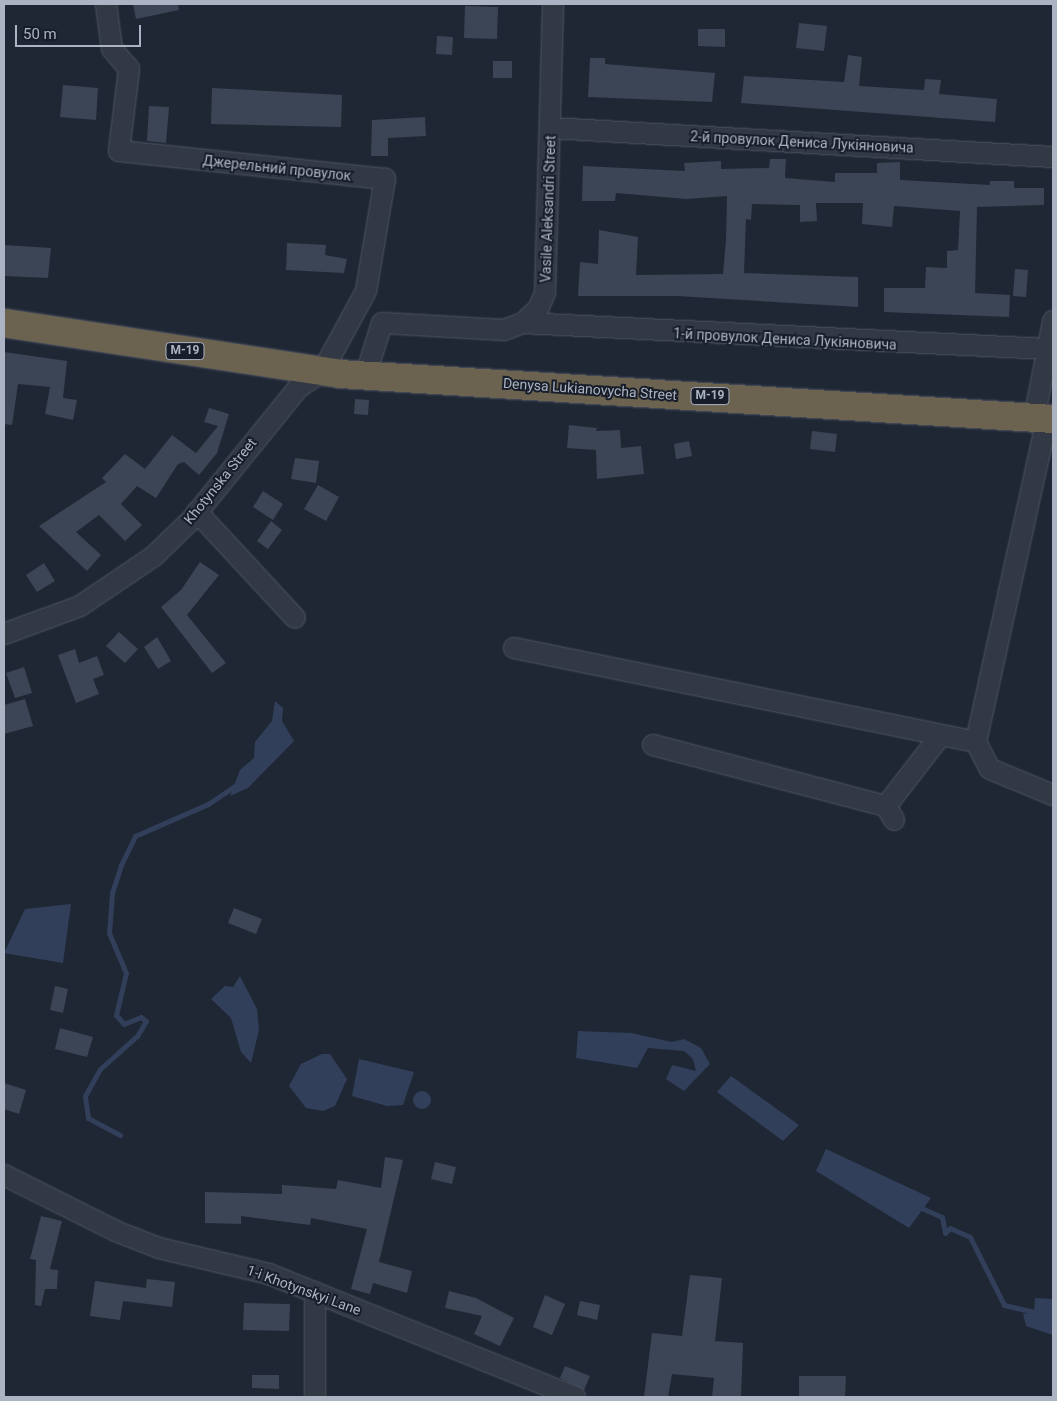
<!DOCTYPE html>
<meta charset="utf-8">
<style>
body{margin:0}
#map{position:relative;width:1057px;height:1401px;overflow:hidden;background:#1f2734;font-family:Roboto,sans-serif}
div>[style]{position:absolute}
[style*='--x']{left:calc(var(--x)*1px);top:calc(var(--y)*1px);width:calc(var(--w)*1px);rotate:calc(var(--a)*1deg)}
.water>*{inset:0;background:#313f5a}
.round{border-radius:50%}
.stream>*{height:5px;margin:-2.5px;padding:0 2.5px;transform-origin:2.5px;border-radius:2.5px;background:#313f5a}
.building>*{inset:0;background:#3b4555}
.roads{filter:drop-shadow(0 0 1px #505663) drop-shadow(0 0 1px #505663)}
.minor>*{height:20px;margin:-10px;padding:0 10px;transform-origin:10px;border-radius:10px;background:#323945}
.highway>*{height:28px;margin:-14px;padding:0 14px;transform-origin:14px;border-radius:14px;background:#6b624f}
span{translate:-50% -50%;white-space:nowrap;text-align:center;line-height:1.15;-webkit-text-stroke:4px #181e29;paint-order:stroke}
.shield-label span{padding:1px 4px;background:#181e29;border:1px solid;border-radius:4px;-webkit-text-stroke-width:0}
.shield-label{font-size:12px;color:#acb3c2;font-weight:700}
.street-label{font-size:14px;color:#acb3c2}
.frame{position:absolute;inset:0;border:5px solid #acb3c2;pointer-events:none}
.scale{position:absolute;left:15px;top:25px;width:126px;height:22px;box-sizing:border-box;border:2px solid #acb3c2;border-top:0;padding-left:6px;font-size:15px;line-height:18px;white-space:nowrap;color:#acb3c2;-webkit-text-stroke:4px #181e29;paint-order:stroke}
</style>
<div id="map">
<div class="water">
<i style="clip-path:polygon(275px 701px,283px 708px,282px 721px,294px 741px,248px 788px,230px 796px,240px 770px,254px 758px,255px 742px,272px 721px)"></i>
<i style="clip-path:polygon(71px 904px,63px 963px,4px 953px,25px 909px)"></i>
<i style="clip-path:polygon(240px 976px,257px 1009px,259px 1030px,251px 1063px,241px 1052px,231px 1018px,211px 999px,225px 986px,233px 987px)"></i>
<i style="clip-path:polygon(578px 1031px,631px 1033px,672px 1042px,684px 1039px,701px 1048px,710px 1064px,684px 1091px,666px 1079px,672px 1065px,696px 1071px,693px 1059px,684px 1051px,648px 1048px,637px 1068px,576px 1058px)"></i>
<i style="clip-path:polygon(322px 1054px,330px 1054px,347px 1079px,335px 1106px,323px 1111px,306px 1108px,289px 1086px,301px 1064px)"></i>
<i style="clip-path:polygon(359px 1059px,414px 1072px,403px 1105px,387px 1106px,352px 1096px)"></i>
<i style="clip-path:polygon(731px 1076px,799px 1125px,783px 1141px,717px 1092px)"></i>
<i class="round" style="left:413px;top:1091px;width:18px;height:18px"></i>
<i style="clip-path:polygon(826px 1149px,931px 1198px,909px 1228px,816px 1171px)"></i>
<i style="clip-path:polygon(1035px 1298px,1053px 1299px,1053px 1335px,1026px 1326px,1023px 1314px,1034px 1312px)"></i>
</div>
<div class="stream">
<i style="--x:120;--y:1135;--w:36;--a:-152"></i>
<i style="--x:88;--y:1118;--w:22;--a:-98"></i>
<i style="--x:85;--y:1096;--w:31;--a:-61"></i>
<i style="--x:100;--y:1069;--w:50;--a:-41.7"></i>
<i style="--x:137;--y:1036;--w:17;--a:-59"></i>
<i style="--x:146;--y:1021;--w:6;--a:-141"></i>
<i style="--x:141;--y:1017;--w:18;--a:158"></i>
<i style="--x:124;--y:1024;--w:12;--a:-132"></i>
<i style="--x:116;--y:1015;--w:43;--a:-76.6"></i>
<i style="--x:126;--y:973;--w:43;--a:-113"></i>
<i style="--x:109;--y:933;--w:40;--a:-85.7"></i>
<i style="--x:112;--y:893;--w:29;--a:-72"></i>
<i style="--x:121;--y:865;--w:32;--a:-64"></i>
<i style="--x:135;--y:836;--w:80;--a:-23.7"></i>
<i style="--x:208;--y:804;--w:37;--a:-34"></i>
<i style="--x:917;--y:1206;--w:27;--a:24"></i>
<i style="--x:942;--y:1217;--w:16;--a:79"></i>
<i style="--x:945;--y:1233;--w:7;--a:-45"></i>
<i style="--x:950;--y:1228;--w:22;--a:24"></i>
<i style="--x:970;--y:1237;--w:76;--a:63.4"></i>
<i style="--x:1004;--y:1305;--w:31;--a:13"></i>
</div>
<div class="building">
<i style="clip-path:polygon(133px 4px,178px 4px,179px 10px,136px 19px)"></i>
<i style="clip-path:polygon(465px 6px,498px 7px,497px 39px,464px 38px)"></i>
<i style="clip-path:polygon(799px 23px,827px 26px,824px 51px,796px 48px)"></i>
<i style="clip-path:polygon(698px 29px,725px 29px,725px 47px,698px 46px)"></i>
<i style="clip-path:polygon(437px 36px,453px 37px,452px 55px,436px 54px)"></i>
<i style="clip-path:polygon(848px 55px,862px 57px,859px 86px,924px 90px,925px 79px,941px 80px,939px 94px,997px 99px,995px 122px,741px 103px,744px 76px,844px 82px)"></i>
<i style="clip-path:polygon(590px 58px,605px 58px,605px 64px,715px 73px,712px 102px,588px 97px)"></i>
<i style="clip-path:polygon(493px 61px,512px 61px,512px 78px,493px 78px)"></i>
<i style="clip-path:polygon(63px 85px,98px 88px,96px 120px,60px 117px)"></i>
<i style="clip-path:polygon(212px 88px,342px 95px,341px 127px,211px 124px)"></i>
<i style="clip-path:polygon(149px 106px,169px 107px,166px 143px,147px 141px)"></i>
<i style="clip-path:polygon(425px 117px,426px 136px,388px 138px,388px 156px,371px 156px,372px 120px)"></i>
<i style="clip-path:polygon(770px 159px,786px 159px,785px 178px,835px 182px,835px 173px,877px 173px,877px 163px,900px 162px,900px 180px,990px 185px,990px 181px,1014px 181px,1014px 188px,1044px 188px,1044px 205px,977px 207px,975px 293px,1010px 295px,1009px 317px,884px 312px,884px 288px,925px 288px,926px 267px,947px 268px,947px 251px,958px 250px,960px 211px,894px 206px,892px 227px,862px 224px,863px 203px,816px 203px,817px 221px,800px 222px,800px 205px,752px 204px,751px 220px,746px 219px,744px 273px,858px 277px,858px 307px,677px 296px,578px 296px,580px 262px,598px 264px,599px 230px,638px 237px,636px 275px,723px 274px,726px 240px,727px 196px,686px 199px,616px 193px,615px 201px,582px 201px,583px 166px,685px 171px,684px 163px,721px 161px,721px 169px,769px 168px)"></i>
<i style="clip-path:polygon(287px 243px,326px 245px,325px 255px,347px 259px,344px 273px,286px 270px)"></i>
<i style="clip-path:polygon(4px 245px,51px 248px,48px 278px,4px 276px)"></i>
<i style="clip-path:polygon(1015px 269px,1028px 270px,1026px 297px,1013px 296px)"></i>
<i style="clip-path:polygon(4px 352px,67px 361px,63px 398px,77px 400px,73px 420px,45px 414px,50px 387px,18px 384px,12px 425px,4px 424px)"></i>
<i style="clip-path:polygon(355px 399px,369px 400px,368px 415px,354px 414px)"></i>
<i style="clip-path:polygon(209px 408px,229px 414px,217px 453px,199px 475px,184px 462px,178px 464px,156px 498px,137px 486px,121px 504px,142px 525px,125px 541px,99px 515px,76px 532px,101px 555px,87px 571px,39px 526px,106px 482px,102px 478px,125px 454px,145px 469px,172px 435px,196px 453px,218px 426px,204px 422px)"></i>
<i style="clip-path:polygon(569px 425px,597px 428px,596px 431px,620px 430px,621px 448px,641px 446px,644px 474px,597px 479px,596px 450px,567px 448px)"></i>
<i style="clip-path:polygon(812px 431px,837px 434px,835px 452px,810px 449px)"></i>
<i style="clip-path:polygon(689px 441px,692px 456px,676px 459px,674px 444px)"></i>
<i style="clip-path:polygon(295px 458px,319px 461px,316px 483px,291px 479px)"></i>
<i style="clip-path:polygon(318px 485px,339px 497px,326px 521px,304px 509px)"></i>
<i style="clip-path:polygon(263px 491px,283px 504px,273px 520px,253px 507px)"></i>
<i style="clip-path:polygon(271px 521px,282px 530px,268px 549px,257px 541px)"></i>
<i style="clip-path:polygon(200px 562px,219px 575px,187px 615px,226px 663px,212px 673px,161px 607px,181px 590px)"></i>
<i style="clip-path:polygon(44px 563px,55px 581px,37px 592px,26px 575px)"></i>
<i style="clip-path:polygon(119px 632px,138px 649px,125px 663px,106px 646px)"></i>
<i style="clip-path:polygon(157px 637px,171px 661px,158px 669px,144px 647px)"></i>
<i style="clip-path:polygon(75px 649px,79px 663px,97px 656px,104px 675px,93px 679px,99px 694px,76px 703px,58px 655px)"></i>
<i style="clip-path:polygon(24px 667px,32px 693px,15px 698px,6px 673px)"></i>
<i style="clip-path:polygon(25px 699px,33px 726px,4px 734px,4px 705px)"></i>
<i style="clip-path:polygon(234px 908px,262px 919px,256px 934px,228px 923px)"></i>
<i style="clip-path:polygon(55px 986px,68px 989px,63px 1013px,50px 1010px)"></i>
<i style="clip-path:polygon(60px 1028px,93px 1037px,87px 1057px,55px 1049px)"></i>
<i style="clip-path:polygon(4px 1083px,26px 1090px,19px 1114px,4px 1109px)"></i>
<i style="clip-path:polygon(385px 1157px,403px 1160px,379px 1262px,412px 1271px,407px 1293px,373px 1283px,370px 1294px,351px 1289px,367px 1229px,311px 1218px,310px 1225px,241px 1216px,241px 1224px,205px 1223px,205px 1192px,282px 1194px,282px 1185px,336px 1189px,338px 1180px,381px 1188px)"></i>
<i style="clip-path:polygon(435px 1162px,456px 1167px,452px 1184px,431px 1179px)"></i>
<i style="clip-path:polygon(41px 1216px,62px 1221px,50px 1269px,58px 1270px,57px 1289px,45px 1289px,41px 1306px,35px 1305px,36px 1260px,30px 1259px)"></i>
<i style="clip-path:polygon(690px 1275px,722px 1278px,715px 1341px,743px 1343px,741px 1397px,712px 1397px,714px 1378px,672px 1374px,668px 1397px,644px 1397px,652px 1333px,682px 1336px)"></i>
<i style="clip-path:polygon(147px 1279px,175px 1282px,172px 1307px,123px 1301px,120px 1320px,90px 1316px,95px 1281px,146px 1288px)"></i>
<i style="clip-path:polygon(449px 1291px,476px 1298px,514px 1318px,500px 1346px,474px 1334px,482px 1316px,445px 1308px)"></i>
<i style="clip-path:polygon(545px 1295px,565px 1304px,552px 1335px,533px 1327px)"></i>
<i style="clip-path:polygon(580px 1301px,600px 1305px,597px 1320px,577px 1315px)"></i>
<i style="clip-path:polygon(244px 1303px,290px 1304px,289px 1331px,243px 1330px)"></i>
<i style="clip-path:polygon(565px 1366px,590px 1376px,584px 1390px,560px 1378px)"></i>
<i style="clip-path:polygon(252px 1375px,279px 1375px,279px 1389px,252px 1388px)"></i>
<i style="clip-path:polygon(799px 1376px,846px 1376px,845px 1397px,799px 1397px)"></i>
</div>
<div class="roads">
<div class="minor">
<i style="--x:551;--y:128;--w:503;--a:3.31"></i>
<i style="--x:523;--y:323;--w:526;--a:2.84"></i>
<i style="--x:366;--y:374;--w:53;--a:-72.6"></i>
<i style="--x:382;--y:323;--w:122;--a:3.3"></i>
<i style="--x:504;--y:330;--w:20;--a:-20"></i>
<i style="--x:523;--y:323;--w:21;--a:-43"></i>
<i style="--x:538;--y:309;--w:17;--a:-66"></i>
<i style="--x:545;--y:293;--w:289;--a:-88.4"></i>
<i style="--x:1034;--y:419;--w:100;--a:-79"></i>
<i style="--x:1047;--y:419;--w:331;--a:102.4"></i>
<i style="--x:976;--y:742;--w:30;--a:63"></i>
<i style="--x:990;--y:769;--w:68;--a:22.4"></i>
<i style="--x:197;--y:512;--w:144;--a:47.2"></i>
<i style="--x:4;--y:634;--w:81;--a:-20.2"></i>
<i style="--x:80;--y:606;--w:89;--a:-34"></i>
<i style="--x:154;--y:556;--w:53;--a:-44.2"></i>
<i style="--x:192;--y:519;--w:169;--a:-51"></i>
<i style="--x:298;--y:388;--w:29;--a:-34"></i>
<i style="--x:322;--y:372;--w:92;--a:-61.5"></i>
<i style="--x:366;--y:291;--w:114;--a:-80.4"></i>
<i style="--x:385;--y:179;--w:267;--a:-174"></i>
<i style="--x:119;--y:151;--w:83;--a:-83"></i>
<i style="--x:129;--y:69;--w:26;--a:-130"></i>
<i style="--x:112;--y:49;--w:45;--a:-97.6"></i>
<i style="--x:514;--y:648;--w:471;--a:11.5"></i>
<i style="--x:653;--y:745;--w:241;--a:14.7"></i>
<i style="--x:886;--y:806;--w:16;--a:60"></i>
<i style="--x:886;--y:806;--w:90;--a:-52.2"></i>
<i style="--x:4;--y:1175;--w:127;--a:26.6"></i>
<i style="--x:118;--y:1232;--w:44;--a:21.3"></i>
<i style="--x:159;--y:1248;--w:113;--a:13.3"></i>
<i style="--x:269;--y:1274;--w:330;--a:21.9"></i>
<i style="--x:315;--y:1397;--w:105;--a:-90"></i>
</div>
<div class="highway">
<i style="--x:4;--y:323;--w:340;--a:8.6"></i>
<i style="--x:340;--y:374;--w:714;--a:3.61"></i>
</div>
</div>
<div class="shield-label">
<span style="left:185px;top:351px">М-19</span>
<span style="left:710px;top:396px">М-19</span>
</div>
<div class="street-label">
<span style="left:802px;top:142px;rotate:3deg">2-й провулок Дениса Лукіяновича</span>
<span style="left:277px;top:168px;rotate:6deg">Джерельний провулок</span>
<span style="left:548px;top:209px;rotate:-88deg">Vasile Aleksandri Street</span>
<span style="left:785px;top:339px;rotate:3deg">1-й провулок Дениса Лукіяновича</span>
<span style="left:590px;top:389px;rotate:4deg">Denysa Lukianovycha Street</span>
<span style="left:220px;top:481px;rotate:-51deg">Khotynska Street</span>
<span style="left:304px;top:1290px;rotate:20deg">1-i Khotynskyi Lane</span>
</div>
<div class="frame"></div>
<div class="scale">50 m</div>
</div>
